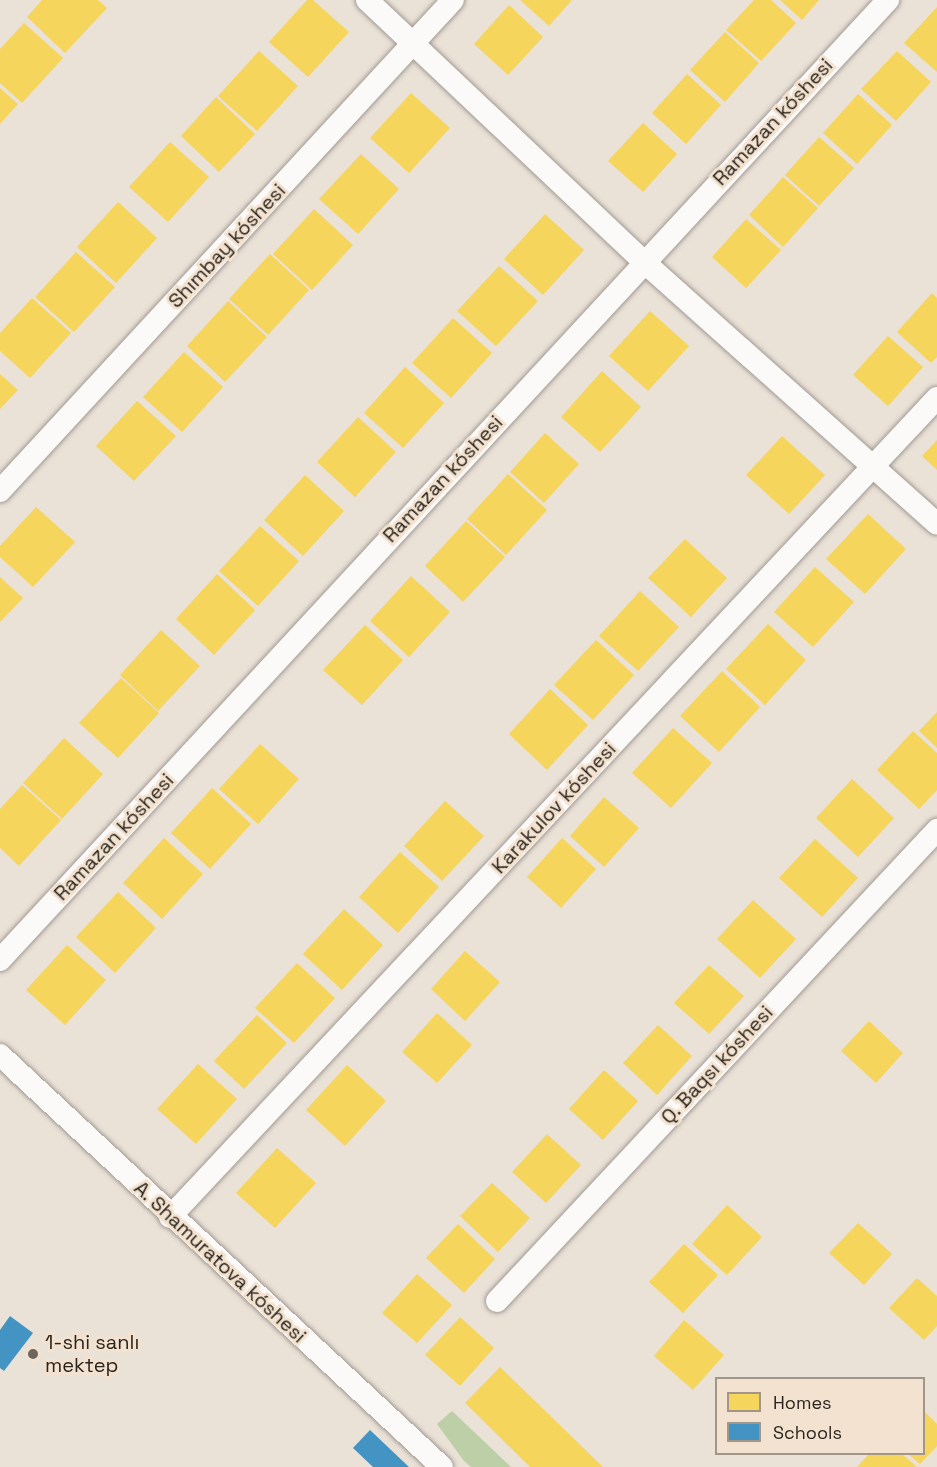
<!DOCTYPE html>
<meta charset="utf-8">
<style>
body{margin:0}
#map{position:relative;width:937px;height:1467px;overflow:hidden;background:#eae1d7;font-family:"Space Grotesk",sans-serif}
div>[style]{position:absolute}
[style*='--x']{left:calc(var(--x)*1px);top:calc(var(--y)*1px);width:calc(var(--w)*1px);rotate:calc(var(--a)*1deg)}
.green>*{inset:0;background:#bdcfa6}
.homes>*{inset:0;background:#f6d55c}
.schools>*{inset:0;background:#4393c3}
.roads{filter:drop-shadow(0 0 2px #a19a93) drop-shadow(0 0 2px #a19a93)}
.street>*{height:22px;margin:-11px;padding:0 11px;transform-origin:11px;border-radius:11px;background:#fcfaf9}
.dots>*{width:16px;height:16px;translate:-50% -50%;box-sizing:border-box;border:3px solid #f2e2cf;border-radius:50%}
span{translate:-50% -50%;white-space:nowrap;text-align:center;line-height:1.15;-webkit-text-stroke:6px #f2e2cf;paint-order:stroke}
.street-label{font-size:20px;color:#2a241e}
.poi-label{font-size:20px;color:#2a241e}
.left{translate:0 -50%;text-align:left}
.legend{position:absolute;left:715px;top:1377px;width:210px;height:78px;box-sizing:border-box;background:#f2e2cf;border:2px solid #a29688;margin:0;padding:8px 10px;list-style:none;font-size:18px;color:#2a241e}
.legend li{display:flex;align-items:center;gap:12px;height:30px}
.legend b{width:30px;border:2px solid #a29688}
</style>
<div id="map">
<div class="green">
<i style="clip-path:polygon(452px 1411px,511px 1467px,471px 1467px,464px 1461px,437px 1424px)"></i>
</div>
<div class="homes">
<i style="clip-path:polygon(42px 0,98px 0,107px 8px,65px 53px,27px 17px)"></i>
<i style="clip-path:polygon(307px 0,313px 0,349px 32px,308px 77px,269px 42px)"></i>
<i style="clip-path:polygon(520px 0,572px 0,549px 26px)"></i>
<i style="clip-path:polygon(754px 0,771px 0,796px 23px,761px 61px,726px 30px)"></i>
<i style="clip-path:polygon(780px 0,819px 0,802px 20px)"></i>
<i style="clip-path:polygon(509px 5px,543px 37px,508px 75px,474px 44px)"></i>
<i style="clip-path:polygon(937px 7px,937px 72px,904px 43px)"></i>
<i style="clip-path:polygon(24px 23px,63px 58px,22px 103px,0 83px,0 49px)"></i>
<i style="clip-path:polygon(725px 32px,759px 63px,725px 102px,690px 70px)"></i>
<i style="clip-path:polygon(259px 51px,298px 86px,257px 131px,218px 96px)"></i>
<i style="clip-path:polygon(897px 51px,931px 82px,896px 121px,861px 89px)"></i>
<i style="clip-path:polygon(687px 74px,721px 105px,686px 144px,652px 113px)"></i>
<i style="clip-path:polygon(0 88px,18px 104px,0 124px)"></i>
<i style="clip-path:polygon(411px 93px,450px 128px,409px 173px,370px 138px)"></i>
<i style="clip-path:polygon(858px 94px,892px 125px,857px 164px,823px 133px)"></i>
<i style="clip-path:polygon(216px 97px,255px 134px,219px 172px,181px 136px)"></i>
<i style="clip-path:polygon(643px 123px,677px 154px,643px 192px,608px 161px)"></i>
<i style="clip-path:polygon(819px 137px,854px 168px,819px 206px,785px 175px)"></i>
<i style="clip-path:polygon(170px 142px,209px 177px,168px 222px,129px 187px)"></i>
<i style="clip-path:polygon(361px 154px,399px 189px,358px 234px,319px 199px)"></i>
<i style="clip-path:polygon(783px 177px,818px 208px,783px 247px,749px 215px)"></i>
<i style="clip-path:polygon(118px 202px,157px 238px,116px 283px,77px 247px)"></i>
<i style="clip-path:polygon(314px 209px,353px 245px,312px 290px,273px 254px)"></i>
<i style="clip-path:polygon(545px 214px,584px 250px,543px 295px,504px 259px)"></i>
<i style="clip-path:polygon(746px 219px,781px 250px,746px 288px,712px 257px)"></i>
<i style="clip-path:polygon(76px 252px,115px 287px,74px 332px,35px 297px)"></i>
<i style="clip-path:polygon(270px 254px,309px 290px,268px 335px,229px 299px)"></i>
<i style="clip-path:polygon(499px 266px,538px 301px,496px 346px,457px 311px)"></i>
<i style="clip-path:polygon(932px 293px,937px 298px,937px 357px,931px 363px,897px 332px)"></i>
<i style="clip-path:polygon(32px 298px,71px 333px,30px 378px,0 351px,0 333px)"></i>
<i style="clip-path:polygon(228px 301px,267px 337px,225px 382px,187px 346px)"></i>
<i style="clip-path:polygon(650px 311px,689px 346px,648px 391px,609px 356px)"></i>
<i style="clip-path:polygon(453px 318px,492px 353px,451px 398px,412px 363px)"></i>
<i style="clip-path:polygon(888px 336px,923px 367px,888px 406px,853px 375px)"></i>
<i style="clip-path:polygon(184px 352px,223px 387px,182px 432px,143px 397px)"></i>
<i style="clip-path:polygon(405px 367px,444px 403px,403px 448px,364px 413px)"></i>
<i style="clip-path:polygon(602px 371px,641px 407px,600px 452px,561px 417px)"></i>
<i style="clip-path:polygon(0 374px,18px 390px,0 409px)"></i>
<i style="clip-path:polygon(137px 401px,176px 436px,134px 481px,96px 446px)"></i>
<i style="clip-path:polygon(358px 417px,396px 452px,355px 497px,317px 462px)"></i>
<i style="clip-path:polygon(545px 433px,579px 464px,544px 503px,510px 472px)"></i>
<i style="clip-path:polygon(782px 436px,825px 475px,789px 514px,746px 475px)"></i>
<i style="clip-path:polygon(937px 440px,937px 470px,922px 456px)"></i>
<i style="clip-path:polygon(508px 474px,547px 510px,506px 555px,467px 519px)"></i>
<i style="clip-path:polygon(305px 475px,344px 511px,303px 556px,264px 520px)"></i>
<i style="clip-path:polygon(36px 507px,75px 542px,33px 587px,0 557px,0 546px)"></i>
<i style="clip-path:polygon(868px 514px,906px 549px,865px 594px,826px 559px)"></i>
<i style="clip-path:polygon(466px 521px,505px 557px,463px 602px,425px 566px)"></i>
<i style="clip-path:polygon(260px 526px,299px 561px,258px 606px,219px 571px)"></i>
<i style="clip-path:polygon(685px 539px,727px 578px,691px 617px,648px 578px)"></i>
<i style="clip-path:polygon(815px 567px,854px 602px,813px 647px,774px 612px)"></i>
<i style="clip-path:polygon(217px 574px,255px 610px,214px 655px,176px 619px)"></i>
<i style="clip-path:polygon(411px 576px,450px 612px,409px 657px,370px 621px)"></i>
<i style="clip-path:polygon(0 577px,23px 598px,0 622px)"></i>
<i style="clip-path:polygon(640px 591px,679px 627px,638px 671px,599px 636px)"></i>
<i style="clip-path:polygon(768px 624px,806px 660px,765px 705px,726px 669px)"></i>
<i style="clip-path:polygon(365px 625px,403px 660px,362px 705px,323px 670px)"></i>
<i style="clip-path:polygon(161px 630px,200px 666px,158px 711px,120px 675px)"></i>
<i style="clip-path:polygon(596px 640px,634px 675px,593px 720px,554px 685px)"></i>
<i style="clip-path:polygon(722px 671px,760px 707px,719px 752px,680px 716px)"></i>
<i style="clip-path:polygon(121px 678px,159px 713px,118px 758px,79px 723px)"></i>
<i style="clip-path:polygon(550px 689px,588px 725px,547px 770px,509px 734px)"></i>
<i style="clip-path:polygon(937px 712px,937px 748px,919px 731px)"></i>
<i style="clip-path:polygon(673px 728px,712px 763px,671px 808px,632px 773px)"></i>
<i style="clip-path:polygon(913px 731px,937px 753px,937px 790px,919px 809px,877px 770px)"></i>
<i style="clip-path:polygon(64px 738px,103px 774px,62px 819px,23px 783px)"></i>
<i style="clip-path:polygon(260px 744px,299px 779px,258px 824px,219px 789px)"></i>
<i style="clip-path:polygon(852px 779px,894px 818px,858px 857px,816px 818px)"></i>
<i style="clip-path:polygon(22px 785px,61px 820px,19px 866px,0 848px,0 809px)"></i>
<i style="clip-path:polygon(212px 788px,251px 824px,210px 869px,171px 833px)"></i>
<i style="clip-path:polygon(604px 797px,639px 828px,604px 867px,570px 836px)"></i>
<i style="clip-path:polygon(445px 801px,484px 836px,442px 881px,404px 846px)"></i>
<i style="clip-path:polygon(164px 838px,203px 874px,162px 919px,123px 883px)"></i>
<i style="clip-path:polygon(562px 838px,596px 869px,561px 908px,527px 877px)"></i>
<i style="clip-path:polygon(815px 839px,858px 878px,822px 917px,779px 878px)"></i>
<i style="clip-path:polygon(400px 852px,439px 887px,398px 933px,359px 897px)"></i>
<i style="clip-path:polygon(118px 892px,156px 928px,115px 973px,76px 937px)"></i>
<i style="clip-path:polygon(753px 900px,796px 939px,760px 978px,717px 939px)"></i>
<i style="clip-path:polygon(344px 909px,383px 945px,342px 990px,303px 954px)"></i>
<i style="clip-path:polygon(67px 945px,106px 980px,65px 1025px,26px 990px)"></i>
<i style="clip-path:polygon(465px 951px,500px 982px,465px 1021px,431px 989px)"></i>
<i style="clip-path:polygon(297px 963px,335px 998px,294px 1043px,255px 1008px)"></i>
<i style="clip-path:polygon(709px 965px,744px 996px,709px 1034px,674px 1003px)"></i>
<i style="clip-path:polygon(437px 1013px,472px 1045px,437px 1083px,402px 1052px)"></i>
<i style="clip-path:polygon(257px 1015px,287px 1043px,244px 1089px,214px 1061px)"></i>
<i style="clip-path:polygon(869px 1021px,903px 1053px,876px 1083px,841px 1051px)"></i>
<i style="clip-path:polygon(658px 1025px,692px 1056px,657px 1095px,623px 1063px)"></i>
<i style="clip-path:polygon(198px 1064px,237px 1099px,196px 1144px,157px 1109px)"></i>
<i style="clip-path:polygon(347px 1065px,386px 1101px,345px 1146px,306px 1110px)"></i>
<i style="clip-path:polygon(604px 1070px,638px 1101px,603px 1140px,569px 1109px)"></i>
<i style="clip-path:polygon(547px 1134px,581px 1165px,546px 1203px,512px 1172px)"></i>
<i style="clip-path:polygon(277px 1148px,316px 1183px,275px 1228px,236px 1193px)"></i>
<i style="clip-path:polygon(492px 1183px,530px 1218px,498px 1252px,460px 1216px)"></i>
<i style="clip-path:polygon(727px 1205px,762px 1237px,727px 1275px,692px 1244px)"></i>
<i style="clip-path:polygon(858px 1223px,892px 1254px,864px 1285px,829px 1253px)"></i>
<i style="clip-path:polygon(458px 1224px,495px 1259px,464px 1293px,426px 1258px)"></i>
<i style="clip-path:polygon(684px 1244px,718px 1275px,683px 1313px,649px 1282px)"></i>
<i style="clip-path:polygon(417px 1274px,452px 1305px,417px 1343px,382px 1313px)"></i>
<i style="clip-path:polygon(917px 1278px,937px 1296px,937px 1326px,924px 1340px,889px 1308px)"></i>
<i style="clip-path:polygon(460px 1317px,494px 1348px,460px 1386px,425px 1355px)"></i>
<i style="clip-path:polygon(684px 1320px,724px 1355px,693px 1390px,654px 1356px)"></i>
<i style="clip-path:polygon(500px 1367px,603px 1467px,530px 1467px,465px 1403px)"></i>
<i style="clip-path:polygon(924px 1411px,937px 1424px,937px 1446px,920px 1464px,908px 1454px,924px 1454px)"></i>
<i style="clip-path:polygon(869px 1454px,902px 1454px,917px 1467px,857px 1467px)"></i>
</div>
<div class="schools">
<i style="clip-path:polygon(10px 1316px,33px 1333px,4px 1371px,0 1368px,0 1330px)"></i>
<i style="clip-path:polygon(370px 1430px,409px 1467px,373px 1467px,353px 1448px)"></i>
</div>
<div class="roads">
<div class="street">
<i style="--x:367;--y:0;--w:380;--a:43.4"></i>
<i style="--x:643;--y:261;--w:394;--a:41.8"></i>
<i style="--x:0;--y:491;--w:668;--a:-47.31"></i>
<i style="--x:0;--y:960;--w:1308;--a:-47.23"></i>
<i style="--x:0;--y:1055;--w:604;--a:42.99"></i>
<i style="--x:170;--y:1217;--w:1122;--a:-46.88"></i>
<i style="--x:497;--y:1301;--w:645;--a:-46.95"></i>
</div>
</div>
<div class="dots">
<i style="left:33px;top:1354px;background:#6d665f"></i>
</div>
<div class="street-label">
<span style="left:773px;top:122px;rotate:-47deg">Ramazan kóshesi</span>
<span style="left:227px;top:246px;rotate:-47deg">Shımbay kóshesi</span>
<span style="left:443px;top:479px;rotate:-47deg">Ramazan kóshesi</span>
<span style="left:554px;top:808px;rotate:-47deg">Karakulov kóshesi</span>
<span style="left:114px;top:837px;rotate:-47deg">Ramazan kóshesi</span>
<span style="left:717px;top:1065px;rotate:-47deg">Q. Baqsı kóshesi</span>
<span style="left:220px;top:1262px;rotate:43deg">A. Shamuratova kóshesi</span>
</div>
<div class="poi-label">
<span class="left" style="left:45px;top:1354px">1-shi sanlı<br>mektep</span>
</div>
<ul class="legend">
<li><b style="height:16px;background:#f6d55c"></b>Homes</li>
<li><b style="height:16px;background:#4393c3"></b>Schools</li>
</ul>
</div>
